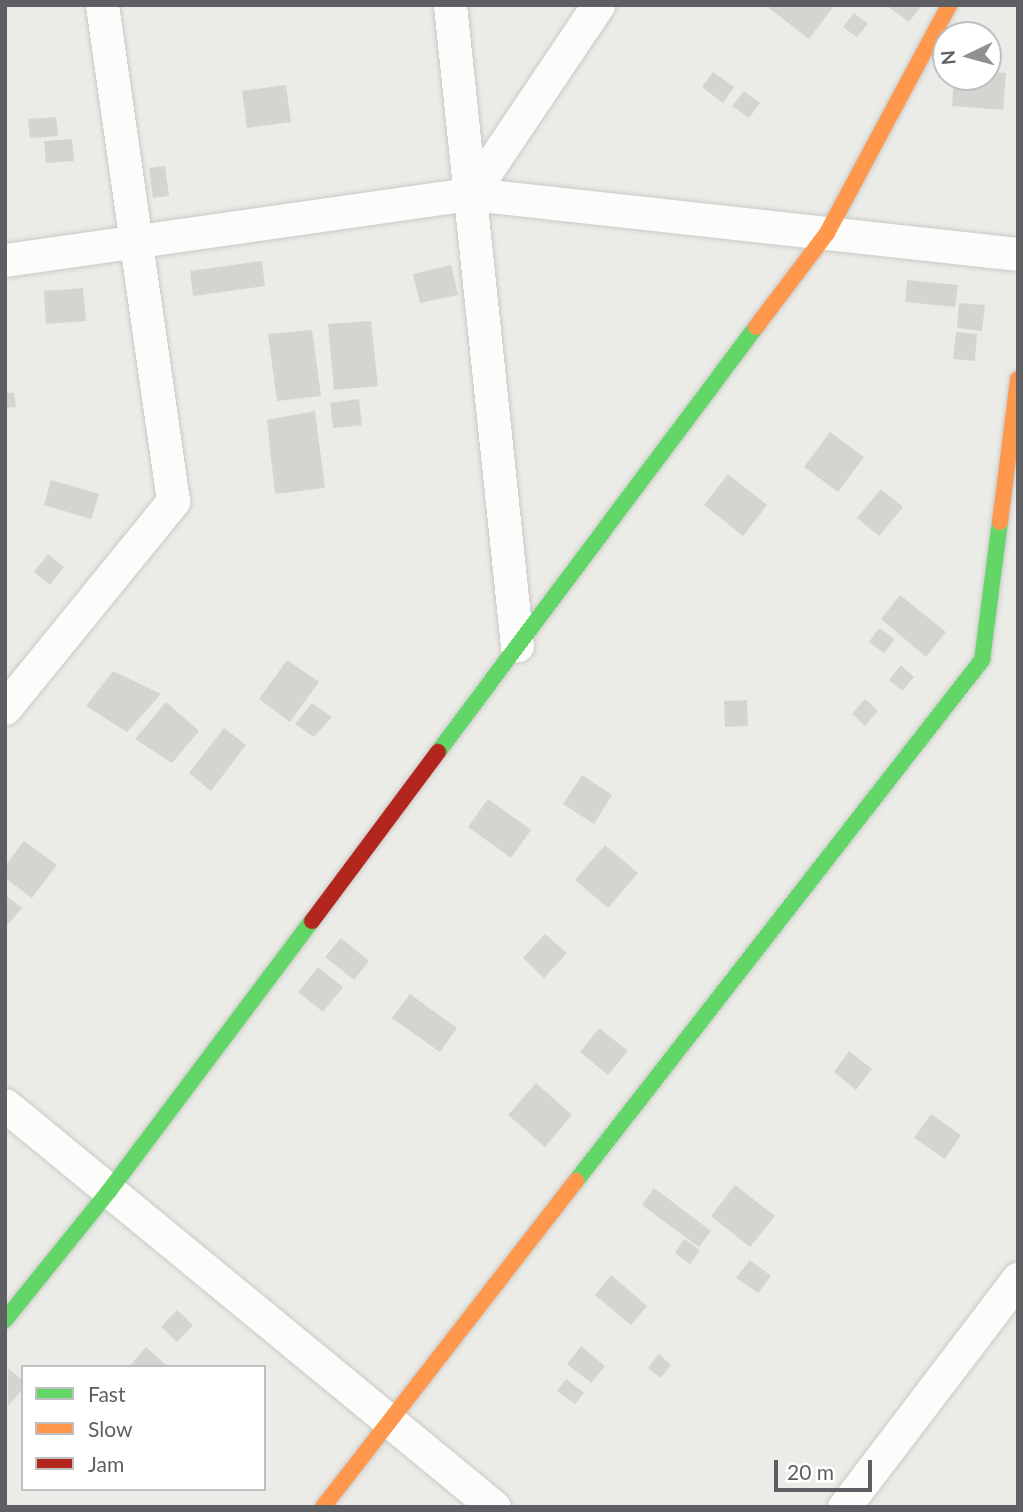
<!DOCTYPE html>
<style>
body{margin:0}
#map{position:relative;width:1023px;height:1512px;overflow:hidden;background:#ebebe7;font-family:Lato,sans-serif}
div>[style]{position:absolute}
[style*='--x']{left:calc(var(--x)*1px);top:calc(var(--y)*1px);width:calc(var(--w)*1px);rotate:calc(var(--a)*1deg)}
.building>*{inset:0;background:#d5d4d1}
.roads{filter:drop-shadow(0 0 2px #c9c9c8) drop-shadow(0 0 2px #c9c9c8)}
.street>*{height:33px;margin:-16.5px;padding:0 16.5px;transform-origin:16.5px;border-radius:16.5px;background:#fcfcfb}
.fast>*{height:16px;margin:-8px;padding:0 8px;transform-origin:8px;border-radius:8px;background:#63d668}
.slow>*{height:16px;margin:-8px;padding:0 8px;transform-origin:8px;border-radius:8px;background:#ff974d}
.jam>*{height:16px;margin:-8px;padding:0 8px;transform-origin:8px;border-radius:8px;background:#b3261e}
span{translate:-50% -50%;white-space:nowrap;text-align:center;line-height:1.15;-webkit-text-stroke:5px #fff;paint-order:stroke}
.frame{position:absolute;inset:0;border:7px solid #5d5f63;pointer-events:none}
.legend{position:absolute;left:21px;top:1365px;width:245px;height:126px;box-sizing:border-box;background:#fff;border:2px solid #bebfc1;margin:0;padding:9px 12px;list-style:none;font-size:21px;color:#5d5f63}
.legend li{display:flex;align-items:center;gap:14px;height:35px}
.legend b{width:35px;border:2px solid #bebfc1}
.north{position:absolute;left:932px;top:21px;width:70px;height:70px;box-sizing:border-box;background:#fff;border:2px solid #bebfc1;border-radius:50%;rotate:265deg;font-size:19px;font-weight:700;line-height:28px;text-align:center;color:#5d5f63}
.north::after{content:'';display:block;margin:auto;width:24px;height:32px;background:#8f9091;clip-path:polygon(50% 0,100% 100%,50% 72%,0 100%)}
.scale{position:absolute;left:774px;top:1460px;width:98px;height:32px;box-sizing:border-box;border:4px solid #5d5f63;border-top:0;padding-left:9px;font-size:21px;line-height:24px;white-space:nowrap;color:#5d5f63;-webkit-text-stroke:5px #fff;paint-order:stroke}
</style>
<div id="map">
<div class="building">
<i style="clip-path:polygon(771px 5px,830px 5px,833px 7px,809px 39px,769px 8px)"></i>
<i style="clip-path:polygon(886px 5px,922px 5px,909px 22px)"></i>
<i style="clip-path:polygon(854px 13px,868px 24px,857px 37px,843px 27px)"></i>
<i style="clip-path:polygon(713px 72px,734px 87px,723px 103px,702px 87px)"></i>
<i style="clip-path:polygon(988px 72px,1006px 73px,1003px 110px,952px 106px,954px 77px,988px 77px)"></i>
<i style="clip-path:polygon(286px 85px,291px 122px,247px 128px,242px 91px)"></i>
<i style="clip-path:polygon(744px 91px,760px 103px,749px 118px,732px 106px)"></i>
<i style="clip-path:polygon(56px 117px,58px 136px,30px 138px,28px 119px)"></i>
<i style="clip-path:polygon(72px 139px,74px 161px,46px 163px,44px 141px)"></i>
<i style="clip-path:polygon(165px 166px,169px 196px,153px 198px,149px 168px)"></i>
<i style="clip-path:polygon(262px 261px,265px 286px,193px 296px,190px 271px)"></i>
<i style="clip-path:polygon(451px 265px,458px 295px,420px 303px,413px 274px)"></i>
<i style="clip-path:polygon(907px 280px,958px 285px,955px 307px,905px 302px)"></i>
<i style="clip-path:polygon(83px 288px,86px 321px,46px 324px,44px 291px)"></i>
<i style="clip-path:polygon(959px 303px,985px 305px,982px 331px,957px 328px)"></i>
<i style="clip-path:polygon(371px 321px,378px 386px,334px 390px,328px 324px)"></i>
<i style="clip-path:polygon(312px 330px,321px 396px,277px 401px,268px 334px)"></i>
<i style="clip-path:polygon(956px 332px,977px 334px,975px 361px,953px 359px)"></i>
<i style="clip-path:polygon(5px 393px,14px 393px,16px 407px,5px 408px)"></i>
<i style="clip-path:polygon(359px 399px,362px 425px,333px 428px,330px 403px)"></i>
<i style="clip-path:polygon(315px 411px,325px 488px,275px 494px,267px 420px)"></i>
<i style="clip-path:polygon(830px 432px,864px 457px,838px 492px,804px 467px)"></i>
<i style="clip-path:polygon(728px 474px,767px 505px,743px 536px,704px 505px)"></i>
<i style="clip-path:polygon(51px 480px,99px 494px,91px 519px,44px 505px)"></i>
<i style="clip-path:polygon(881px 489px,903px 507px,879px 536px,857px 518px)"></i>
<i style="clip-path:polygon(48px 554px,64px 567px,50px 585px,34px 572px)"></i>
<i style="clip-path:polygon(900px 595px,946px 632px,926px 657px,881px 619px)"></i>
<i style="clip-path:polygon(879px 628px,895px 639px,884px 653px,869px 642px)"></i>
<i style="clip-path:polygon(287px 660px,319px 682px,290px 722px,259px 699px)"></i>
<i style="clip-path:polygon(901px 665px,914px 677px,902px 691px,889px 680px)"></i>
<i style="clip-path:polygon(113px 671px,161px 694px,127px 732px,86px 706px)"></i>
<i style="clip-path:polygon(865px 699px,878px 711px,865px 726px,852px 714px)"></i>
<i style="clip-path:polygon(747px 700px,748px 726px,725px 727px,724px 701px)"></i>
<i style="clip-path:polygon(166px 702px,199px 731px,172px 763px,135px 739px)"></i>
<i style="clip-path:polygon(312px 703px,332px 717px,314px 737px,295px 724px)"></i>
<i style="clip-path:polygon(224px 728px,246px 745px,211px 791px,189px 773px)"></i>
<i style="clip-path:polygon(582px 775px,612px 795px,594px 824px,563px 804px)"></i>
<i style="clip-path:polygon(488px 799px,531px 830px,511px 858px,468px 827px)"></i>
<i style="clip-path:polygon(24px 841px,57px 865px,32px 898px,5px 878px,5px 866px)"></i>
<i style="clip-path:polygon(605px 845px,638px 873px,608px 908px,575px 880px)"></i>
<i style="clip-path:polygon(5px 895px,22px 908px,5px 928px)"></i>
<i style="clip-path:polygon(545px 934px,567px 953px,544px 978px,523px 958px)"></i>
<i style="clip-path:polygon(341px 938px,369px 961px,354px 980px,325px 957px)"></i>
<i style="clip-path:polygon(318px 967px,343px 987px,323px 1012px,298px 992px)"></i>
<i style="clip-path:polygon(410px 994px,457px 1028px,440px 1052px,392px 1018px)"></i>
<i style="clip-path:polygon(599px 1028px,628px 1051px,608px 1075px,580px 1052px)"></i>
<i style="clip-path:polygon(849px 1051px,872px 1069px,856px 1090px,834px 1072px)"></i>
<i style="clip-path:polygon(536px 1083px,572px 1115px,545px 1147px,508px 1115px)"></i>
<i style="clip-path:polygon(931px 1114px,961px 1135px,945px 1159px,914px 1138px)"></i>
<i style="clip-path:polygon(735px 1185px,775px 1216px,750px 1247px,711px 1216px)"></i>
<i style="clip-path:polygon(654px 1188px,711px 1231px,699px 1247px,642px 1205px)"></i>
<i style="clip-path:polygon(684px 1239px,700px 1250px,690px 1264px,675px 1253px)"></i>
<i style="clip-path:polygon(750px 1260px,771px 1276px,758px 1293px,736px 1278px)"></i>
<i style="clip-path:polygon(611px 1275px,647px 1306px,631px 1325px,595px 1295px)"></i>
<i style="clip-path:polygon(177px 1310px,193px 1325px,177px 1342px,161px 1327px)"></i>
<i style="clip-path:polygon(581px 1346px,605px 1366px,591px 1383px,567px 1364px)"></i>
<i style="clip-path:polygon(146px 1347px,168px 1367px,129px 1367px)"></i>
<i style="clip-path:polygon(659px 1354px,671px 1365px,661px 1378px,648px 1368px)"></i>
<i style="clip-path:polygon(8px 1368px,23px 1381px,23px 1389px,8px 1406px)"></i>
<i style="clip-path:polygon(566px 1379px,584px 1393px,575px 1404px,557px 1391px)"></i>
</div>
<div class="roads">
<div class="street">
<i style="--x:450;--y:5;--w:644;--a:84.03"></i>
<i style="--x:471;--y:194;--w:228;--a:-56.1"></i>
<i style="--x:5;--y:260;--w:471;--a:-8.1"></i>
<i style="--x:471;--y:194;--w:550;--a:6.26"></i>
<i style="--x:5;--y:708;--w:267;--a:-50.9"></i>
<i style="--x:173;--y:501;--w:501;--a:-98.15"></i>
<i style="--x:5;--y:1105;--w:633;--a:39.42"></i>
<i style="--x:844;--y:1507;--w:287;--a:-52.7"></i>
</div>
<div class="fast">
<i style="--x:438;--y:752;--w:531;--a:-53.19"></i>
<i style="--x:576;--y:1181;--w:661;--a:-52.07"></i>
<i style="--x:982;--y:660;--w:139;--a:-82.6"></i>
<i style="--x:5;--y:1320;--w:166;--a:-51.1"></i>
<i style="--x:109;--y:1191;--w:338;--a:-53.1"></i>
</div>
<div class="slow">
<i style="--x:756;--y:327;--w:118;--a:-52.9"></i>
<i style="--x:827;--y:233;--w:259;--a:-61.8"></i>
<i style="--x:1000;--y:522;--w:144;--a:-82.8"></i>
<i style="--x:323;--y:1507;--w:413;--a:-52.2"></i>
</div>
<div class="jam">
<i style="--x:312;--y:921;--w:211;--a:-53.3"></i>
</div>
</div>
<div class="frame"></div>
<ul class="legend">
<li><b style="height:9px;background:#63d668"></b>Fast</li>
<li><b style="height:9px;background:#ff974d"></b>Slow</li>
<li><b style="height:9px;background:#b3261e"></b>Jam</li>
</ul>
<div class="north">N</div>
<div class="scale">20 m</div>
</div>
